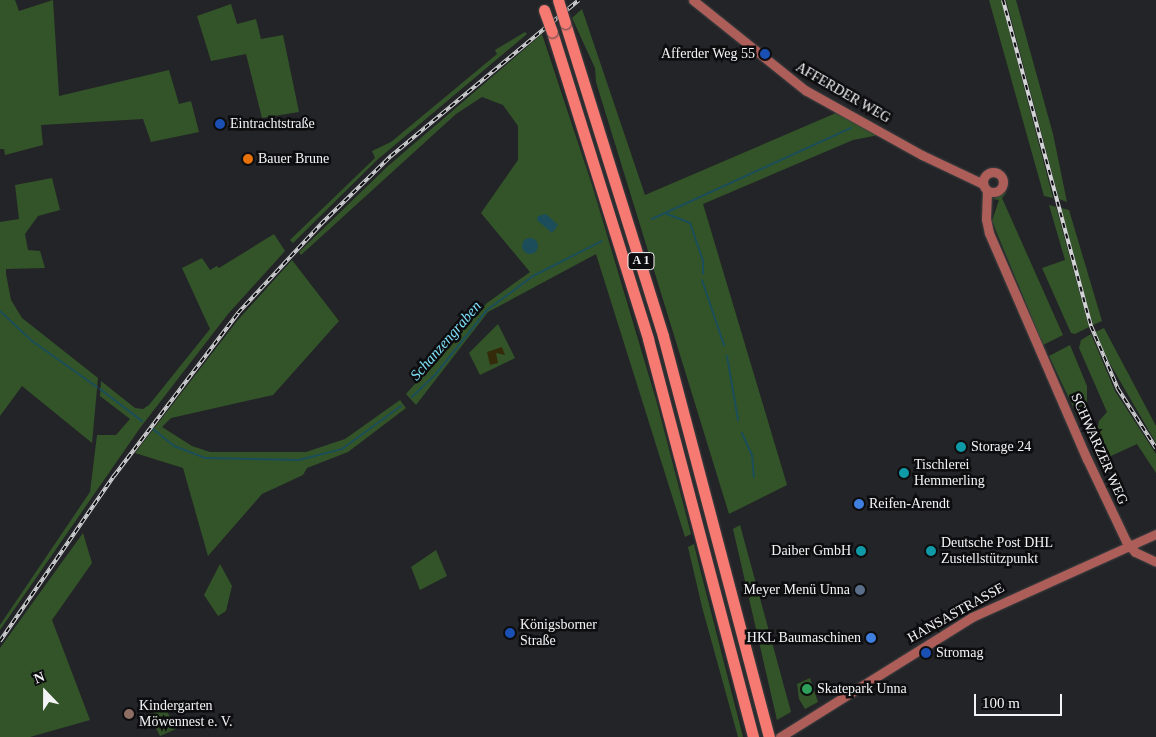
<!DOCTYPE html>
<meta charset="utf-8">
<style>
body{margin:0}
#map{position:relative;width:1156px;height:737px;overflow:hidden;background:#232427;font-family:"Times New Roman",serif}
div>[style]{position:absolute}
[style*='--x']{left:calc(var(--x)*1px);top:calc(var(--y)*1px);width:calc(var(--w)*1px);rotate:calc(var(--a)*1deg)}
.green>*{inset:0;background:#335428}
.sand>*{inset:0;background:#332b0a}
.water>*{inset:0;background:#1b4e5a}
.round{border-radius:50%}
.stream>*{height:2px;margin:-1px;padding:0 1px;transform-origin:1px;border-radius:1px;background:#1b4e5a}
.roads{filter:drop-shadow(0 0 1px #404144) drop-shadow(0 0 1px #404144)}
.secondary>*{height:9px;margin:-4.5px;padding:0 4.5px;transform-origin:4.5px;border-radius:4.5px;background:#ae5e58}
.secondary>.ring{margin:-4.5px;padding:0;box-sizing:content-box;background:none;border:9px solid #ae5e58;border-radius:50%}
.highway>*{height:11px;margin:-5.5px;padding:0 5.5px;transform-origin:5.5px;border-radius:5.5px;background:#f77a72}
.rail>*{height:4px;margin-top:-2px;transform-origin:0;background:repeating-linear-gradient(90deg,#0d0d0f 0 5.5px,#d2d3d5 0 11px);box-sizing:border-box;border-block:1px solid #d2d3d5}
.bridges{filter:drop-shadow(0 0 1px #404144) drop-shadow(0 0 1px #404144)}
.highway-bridge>*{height:11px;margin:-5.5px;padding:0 5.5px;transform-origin:5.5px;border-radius:5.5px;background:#f77a72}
.dots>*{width:14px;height:14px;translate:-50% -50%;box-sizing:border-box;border:2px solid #0d0d0f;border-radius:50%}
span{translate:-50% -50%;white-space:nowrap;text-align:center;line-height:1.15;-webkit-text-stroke:5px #0d0d0f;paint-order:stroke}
.shield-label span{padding:1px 4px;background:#0d0d0f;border:1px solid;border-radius:4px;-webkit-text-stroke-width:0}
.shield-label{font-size:12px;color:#f3f4f6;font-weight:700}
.poi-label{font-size:14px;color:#f3f4f6}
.right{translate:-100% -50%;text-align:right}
.left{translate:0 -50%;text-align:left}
.street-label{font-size:14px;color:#f3f4f6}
.water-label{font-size:15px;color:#7ee2fb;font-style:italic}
.north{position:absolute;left:20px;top:667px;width:50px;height:50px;-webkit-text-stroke:4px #0d0d0f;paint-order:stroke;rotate:338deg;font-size:14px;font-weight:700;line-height:20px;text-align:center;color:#f3f4f6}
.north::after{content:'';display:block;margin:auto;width:18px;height:22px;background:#f3f4f6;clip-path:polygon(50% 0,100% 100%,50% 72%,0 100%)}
.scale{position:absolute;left:974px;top:694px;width:88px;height:22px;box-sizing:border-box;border:2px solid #f3f4f6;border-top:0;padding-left:6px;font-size:15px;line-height:18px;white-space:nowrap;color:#f3f4f6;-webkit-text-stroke:4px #0d0d0f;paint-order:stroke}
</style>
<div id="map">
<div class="green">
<i style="clip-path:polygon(0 0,15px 0,19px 11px,53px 0,59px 96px,169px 70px,179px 104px,191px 101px,199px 132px,151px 142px,143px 119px,41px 125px,43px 145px,5px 155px,4px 149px,0 149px)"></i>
<i style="clip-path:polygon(989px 0,1001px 0,1053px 198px,1044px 196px)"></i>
<i style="clip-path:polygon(1006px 0,1016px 0,1053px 134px,1067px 202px,1059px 199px)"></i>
<i style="clip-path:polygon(231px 4px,237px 24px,256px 19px,261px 39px,283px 35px,299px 112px,262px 118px,246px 54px,211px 61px,197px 16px)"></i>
<i style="clip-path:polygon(582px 9px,645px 195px,836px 113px,879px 135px,853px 140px,703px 204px,787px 485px,729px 514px,596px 82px,595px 68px,572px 18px)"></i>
<i style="clip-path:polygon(525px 32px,527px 34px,377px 160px,293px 243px,290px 240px,375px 158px,372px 151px,391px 142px,497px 54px,495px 50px)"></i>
<i style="clip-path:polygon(542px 34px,593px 188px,657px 403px,691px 534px,685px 537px,596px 254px,488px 312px,416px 405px,406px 394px,487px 303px,530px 272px,481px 213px,518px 160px,518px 126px,503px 105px,482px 97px,456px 114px,301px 255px,299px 252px,388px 166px)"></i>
<i style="clip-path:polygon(52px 178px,60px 210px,38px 216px,25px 234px,28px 250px,40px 251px,45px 268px,6px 269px,6px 274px,11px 300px,22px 318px,98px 378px,92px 443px,22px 386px,0 416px,0 222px,19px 219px,15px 185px)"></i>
<i style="clip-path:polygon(1007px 192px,1002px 198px,1063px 335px,1043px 345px,992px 221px,999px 200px,993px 199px)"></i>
<i style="clip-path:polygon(1049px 205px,1056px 207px,1089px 327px,1075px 334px,1071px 333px,1042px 268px,1065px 260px)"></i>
<i style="clip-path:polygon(1061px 208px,1069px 210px,1102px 321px,1093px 325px)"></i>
<i style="clip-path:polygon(274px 234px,285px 251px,228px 314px,140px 428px,0 630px,0 625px,90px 492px,97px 435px,116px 435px,130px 419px,100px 396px,101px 381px,135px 408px,143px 409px,149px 405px,210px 329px,182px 268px,202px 258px,210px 270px,217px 266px,219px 268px)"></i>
<i style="clip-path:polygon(292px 260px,339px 321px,273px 395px,171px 418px,162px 427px,192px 446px,210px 452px,306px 452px,345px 439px,400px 400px,406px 408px,348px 452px,307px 468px,303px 475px,262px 494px,208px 556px,183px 468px,135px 453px,237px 321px)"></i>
<i style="clip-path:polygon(498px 324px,515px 358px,480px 375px,469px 353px)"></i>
<i style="clip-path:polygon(1104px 328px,1156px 426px,1156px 443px,1109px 362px,1095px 332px)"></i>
<i style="clip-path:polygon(1091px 334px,1115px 391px,1156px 454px,1156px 473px,1137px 444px,1100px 461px,1094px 449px,1099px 421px,1107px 412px,1079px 348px,1081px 340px)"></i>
<i style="clip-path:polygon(1070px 345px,1087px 386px,1087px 405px,1081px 424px,1049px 356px)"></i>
<i style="clip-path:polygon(740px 525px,791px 712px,777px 720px,733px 529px)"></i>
<i style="clip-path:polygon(83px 533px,92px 563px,52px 620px,90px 720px,30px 737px,0 737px,0 648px)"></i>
<i style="clip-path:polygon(694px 544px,698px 561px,743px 737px,738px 737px,702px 607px,688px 547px)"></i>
<i style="clip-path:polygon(436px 550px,447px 576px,420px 590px,411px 567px)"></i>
<i style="clip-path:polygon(220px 564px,232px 586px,226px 611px,218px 616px,204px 595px)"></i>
<i style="clip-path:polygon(810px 678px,818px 702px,805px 709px,799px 699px,797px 684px)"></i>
<i style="clip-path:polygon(165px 707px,176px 729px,160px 736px,149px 714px)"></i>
</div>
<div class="sand">
<i style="clip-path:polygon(502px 347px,505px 355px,496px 353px,498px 363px,490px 365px,487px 352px)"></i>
</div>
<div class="water">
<i style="clip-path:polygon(546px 214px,558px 225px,552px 233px,537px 220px,538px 216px)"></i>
<i class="round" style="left:522px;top:238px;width:16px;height:16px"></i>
</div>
<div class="stream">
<i style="--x:667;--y:214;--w:25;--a:21"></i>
<i style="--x:690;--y:223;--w:39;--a:71"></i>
<i style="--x:703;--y:260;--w:14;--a:90"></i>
<i style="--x:652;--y:219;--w:219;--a:-24.6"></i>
<i style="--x:702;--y:280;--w:69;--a:71.3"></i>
<i style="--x:0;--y:311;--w:44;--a:43.2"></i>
<i style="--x:32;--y:341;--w:80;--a:35.3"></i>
<i style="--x:727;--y:356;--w:65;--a:80.2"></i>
<i style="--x:100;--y:389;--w:53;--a:37.3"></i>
<i style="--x:412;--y:397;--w:32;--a:-44"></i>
<i style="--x:435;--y:375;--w:83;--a:-51.3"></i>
<i style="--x:487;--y:310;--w:57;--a:-36.5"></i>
<i style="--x:533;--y:276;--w:77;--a:-26.9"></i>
<i style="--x:153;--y:429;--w:27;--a:39"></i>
<i style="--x:174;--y:446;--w:34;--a:21"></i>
<i style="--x:206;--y:458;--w:93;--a:1.2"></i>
<i style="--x:299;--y:460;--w:44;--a:-14.3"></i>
<i style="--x:342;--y:449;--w:73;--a:-36.1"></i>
<i style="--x:742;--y:433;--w:24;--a:66"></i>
<i style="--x:752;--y:455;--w:22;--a:85"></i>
</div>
<div class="roads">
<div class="secondary">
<i style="--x:693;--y:0;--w:144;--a:38.8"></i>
<i style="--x:805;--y:90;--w:134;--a:29.1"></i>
<i style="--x:922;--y:155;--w:68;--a:25.4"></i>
<i class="ring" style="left:983px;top:172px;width:11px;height:11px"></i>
<i style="--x:987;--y:190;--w:29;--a:92"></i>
<i style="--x:986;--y:219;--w:14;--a:78"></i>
<i style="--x:989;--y:233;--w:246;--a:66.6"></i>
<i style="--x:1087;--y:459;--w:91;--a:64.6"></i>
<i style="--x:1126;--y:541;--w:14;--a:51"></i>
<i style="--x:1135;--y:552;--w:23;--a:25"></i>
<i style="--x:780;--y:737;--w:226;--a:-32"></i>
<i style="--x:972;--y:617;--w:202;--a:-24.3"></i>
</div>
<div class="highway">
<i style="--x:565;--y:23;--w:328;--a:72.6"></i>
<i style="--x:663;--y:336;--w:415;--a:75.2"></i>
<i style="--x:552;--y:32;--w:322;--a:72.6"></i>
<i style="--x:648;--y:339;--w:412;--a:75.2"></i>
</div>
</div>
<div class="rail">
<i style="--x:1003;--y:0;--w:338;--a:74.9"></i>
<i style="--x:1091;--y:326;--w:69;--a:66.8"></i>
<i style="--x:1118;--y:389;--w:70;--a:57.2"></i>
<i style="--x:0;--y:641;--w:201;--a:-55.4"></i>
<i style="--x:114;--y:476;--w:205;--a:-52.7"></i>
<i style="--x:238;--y:313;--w:122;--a:-47"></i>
<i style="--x:321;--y:224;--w:98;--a:-44.2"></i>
<i style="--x:391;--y:156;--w:244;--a:-39.7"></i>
</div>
<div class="bridges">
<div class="highway-bridge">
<i style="--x:558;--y:0;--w:24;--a:73"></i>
<i style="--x:544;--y:10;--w:23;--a:70"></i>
</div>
</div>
<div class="dots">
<i style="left:765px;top:54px;background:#1a4fb4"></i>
<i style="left:220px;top:124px;background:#1a4fb4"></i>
<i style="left:248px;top:159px;background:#e8710a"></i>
<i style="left:961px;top:447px;background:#0f9aa8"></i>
<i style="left:904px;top:473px;background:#0f9aa8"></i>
<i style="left:859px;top:504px;background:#3f7fe0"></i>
<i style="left:861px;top:551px;background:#0f9aa8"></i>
<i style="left:931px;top:551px;background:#0f9aa8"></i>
<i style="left:860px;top:590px;background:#5c6f8a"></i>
<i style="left:510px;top:633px;background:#1a4fb4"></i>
<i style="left:871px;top:638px;background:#3f7fe0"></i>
<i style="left:926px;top:653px;background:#1a4fb4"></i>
<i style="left:807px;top:689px;background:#2e9e5b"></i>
<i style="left:129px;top:714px;background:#8d6e63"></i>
</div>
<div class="shield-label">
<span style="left:641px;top:261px">A 1</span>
</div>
<div class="poi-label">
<span class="right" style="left:755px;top:54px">Afferder Weg 55</span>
<span class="left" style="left:230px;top:124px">Eintrachtstraße</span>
<span class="left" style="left:258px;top:159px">Bauer Brune</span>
<span class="left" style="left:971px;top:447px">Storage 24</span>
<span class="left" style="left:914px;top:473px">Tischlerei<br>Hemmerling</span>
<span class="left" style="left:869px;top:504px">Reifen-Arendt</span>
<span class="left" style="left:941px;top:551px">Deutsche Post DHL<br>Zustellstützpunkt</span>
<span class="right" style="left:851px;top:551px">Daiber GmbH</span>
<span class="right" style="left:850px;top:590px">Meyer Menü Unna</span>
<span class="left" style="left:520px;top:633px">Königsborner<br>Straße</span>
<span class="right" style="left:861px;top:638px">HKL Baumaschinen</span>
<span class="left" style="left:936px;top:653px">Stromag</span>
<span class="left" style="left:817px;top:689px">Skatepark Unna</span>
<span class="left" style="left:139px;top:714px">Kindergarten<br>Möwennest e. V.</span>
</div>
<div class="street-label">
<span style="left:843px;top:93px;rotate:30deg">AFFERDER WEG</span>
<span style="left:1099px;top:449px;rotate:66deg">SCHWARZER WEG</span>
<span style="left:956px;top:613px;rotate:-29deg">HANSASTRASSE</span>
</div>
<div class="water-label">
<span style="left:446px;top:341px;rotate:-49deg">Schanzengraben</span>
</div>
<div class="north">N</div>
<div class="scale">100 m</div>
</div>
